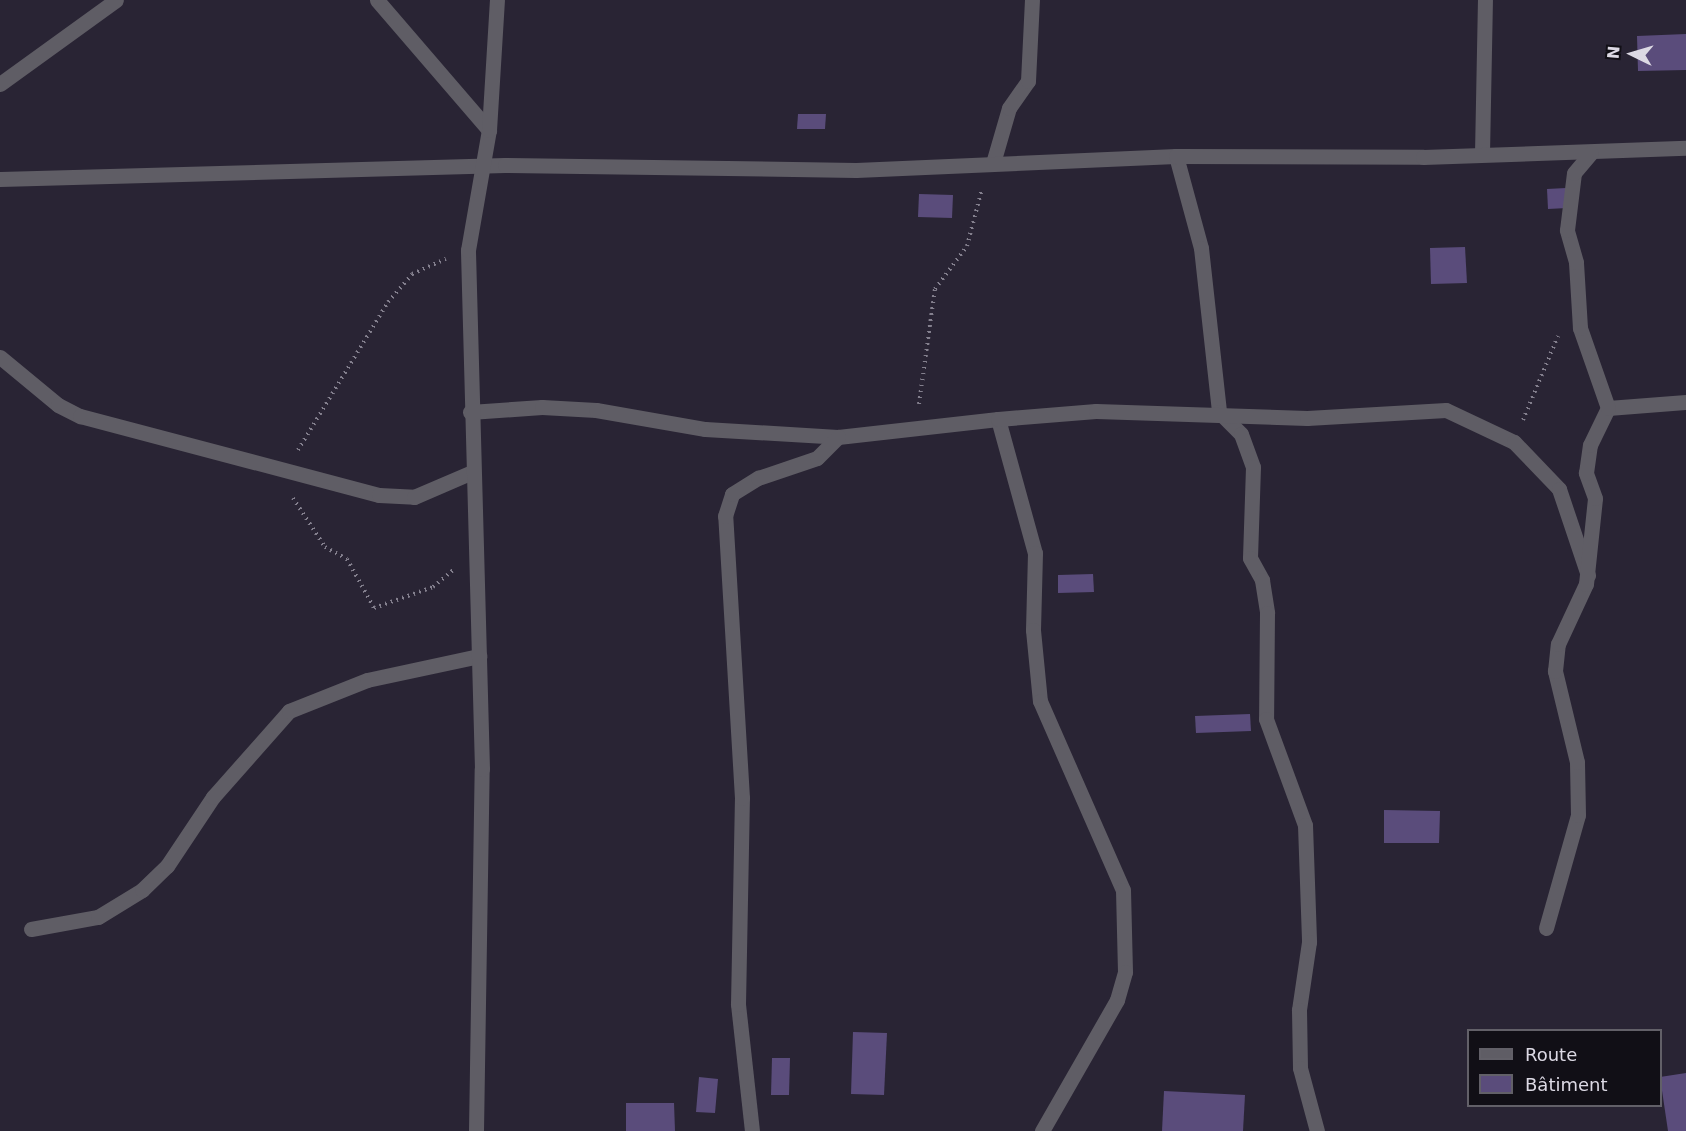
<!DOCTYPE html>
<meta charset="utf-8">
<style>
body{margin:0}
#map{position:relative;width:1686px;height:1131px;overflow:hidden;background:#292434;font-family:"DejaVu Sans",sans-serif}
div>[style]{position:absolute}
[style*='--x']{left:calc(var(--x)*1px);top:calc(var(--y)*1px);width:calc(var(--w)*1px);rotate:calc(var(--a)*1deg)}
.building>*{inset:0;background:#5a4c7b}
.path>*{height:4px;margin-top:-2px;transform-origin:0;background:repeating-linear-gradient(90deg,#84808e 0 1.5px,transparent 0 6px)}
.minor>*{height:15px;margin:-7.5px;padding:0 7.5px;transform-origin:7.5px;border-radius:7.5px;background:#5f5d65}
.tertiary>*{height:15px;margin:-7.5px;padding:0 7.5px;transform-origin:7.5px;border-radius:7.5px;background:#5f5d65}
span{translate:-50% -50%;white-space:nowrap;text-align:center;line-height:1.15;-webkit-text-stroke:6px #110f16;paint-order:stroke}
.legend{position:absolute;left:1467px;top:1029px;width:195px;height:78px;box-sizing:border-box;background:#110f16;border:2px solid #626068;margin:0;padding:8px 10px;list-style:none;font-size:18px;color:#dcd9e4}
.legend li{display:flex;align-items:center;gap:12px;height:30px}
.legend b{width:30px;border:2px solid #626068}
.north{position:absolute;left:1602px;top:24px;width:60px;height:60px;-webkit-text-stroke:4px #110f16;paint-order:stroke;rotate:275deg;font-size:16px;font-weight:700;line-height:24px;text-align:center;color:#dcd9e4}
.north::after{content:'';display:block;margin:auto;width:21px;height:27px;background:#dcd9e4;clip-path:polygon(50% 0,100% 100%,50% 72%,0 100%)}
</style>
<div id="map">
<div class="building">
<i style="clip-path:polygon(1686px 34px,1686px 70px,1638px 71px,1637px 36px)"></i>
<i style="clip-path:polygon(798px 114px,826px 114px,825px 129px,797px 129px)"></i>
<i style="clip-path:polygon(1566px 188px,1567px 208px,1548px 209px,1547px 189px)"></i>
<i style="clip-path:polygon(919px 194px,953px 195px,952px 218px,918px 217px)"></i>
<i style="clip-path:polygon(1465px 247px,1467px 283px,1431px 284px,1430px 248px)"></i>
<i style="clip-path:polygon(1093px 574px,1094px 592px,1058px 593px,1058px 575px)"></i>
<i style="clip-path:polygon(1250px 714px,1251px 731px,1196px 733px,1195px 716px)"></i>
<i style="clip-path:polygon(1384px 810px,1440px 811px,1439px 843px,1384px 843px)"></i>
<i style="clip-path:polygon(853px 1032px,887px 1033px,884px 1095px,851px 1094px)"></i>
<i style="clip-path:polygon(772px 1058px,790px 1058px,789px 1095px,771px 1095px)"></i>
<i style="clip-path:polygon(1686px 1073px,1686px 1131px,1668px 1131px,1660px 1077px)"></i>
<i style="clip-path:polygon(699px 1077px,718px 1079px,715px 1113px,696px 1112px)"></i>
<i style="clip-path:polygon(1164px 1091px,1245px 1095px,1243px 1131px,1162px 1131px)"></i>
<i style="clip-path:polygon(626px 1103px,674px 1103px,675px 1131px,626px 1131px)"></i>
</div>
<div class="path">
<i style="--x:919;--y:404;--w:116;--a:-82.1"></i>
<i style="--x:935;--y:289;--w:54;--a:-53.3"></i>
<i style="--x:967;--y:246;--w:59;--a:-75.3"></i>
<i style="--x:1523;--y:420;--w:91;--a:-67.4"></i>
<i style="--x:298;--y:450;--w:173;--a:-58.7"></i>
<i style="--x:388;--y:302;--w:37;--a:-49"></i>
<i style="--x:412;--y:274;--w:37;--a:-24"></i>
<i style="--x:293;--y:498;--w:59;--a:56.9"></i>
<i style="--x:325;--y:547;--w:25;--a:29"></i>
<i style="--x:347;--y:559;--w:56;--a:61.1"></i>
<i style="--x:374;--y:608;--w:63;--a:-19.6"></i>
<i style="--x:433;--y:587;--w:26;--a:-40"></i>
</div>
<div class="minor">
<i style="--x:377;--y:0;--w:172;--a:49.3"></i>
<i style="--x:1482;--y:154;--w:154;--a:-88.9"></i>
<i style="--x:1176;--y:156;--w:95;--a:74.8"></i>
<i style="--x:1201;--y:248;--w:165;--a:83.7"></i>
<i style="--x:1219;--y:412;--w:31;--a:45"></i>
<i style="--x:1241;--y:434;--w:35;--a:70"></i>
<i style="--x:1253;--y:467;--w:91;--a:91.9"></i>
<i style="--x:1250;--y:558;--w:25;--a:61"></i>
<i style="--x:1262;--y:580;--w:33;--a:81"></i>
<i style="--x:1267;--y:613;--w:106;--a:90.5"></i>
<i style="--x:1266;--y:719;--w:113;--a:69.8"></i>
<i style="--x:1305;--y:825;--w:117;--a:88"></i>
<i style="--x:1309;--y:942;--w:69;--a:98.4"></i>
<i style="--x:1299;--y:1010;--w:58;--a:89"></i>
<i style="--x:1300;--y:1068;--w:65;--a:74.9"></i>
<i style="--x:993;--y:163;--w:57;--a:-73.8"></i>
<i style="--x:1009;--y:108;--w:33;--a:-55"></i>
<i style="--x:1028;--y:81;--w:81;--a:-87.2"></i>
<i style="--x:0;--y:179;--w:505;--a:-1.59"></i>
<i style="--x:505;--y:165;--w:351;--a:0.8"></i>
<i style="--x:856;--y:170;--w:320;--a:-2.5"></i>
<i style="--x:1176;--y:156;--w:247;--a:0.2"></i>
<i style="--x:1423;--y:157;--w:263;--a:-2"></i>
<i style="--x:0;--y:357;--w:75;--a:39.6"></i>
<i style="--x:58;--y:405;--w:25;--a:27"></i>
<i style="--x:80;--y:416;--w:309;--a:14.8"></i>
<i style="--x:379;--y:495;--w:35;--a:3"></i>
<i style="--x:414;--y:497;--w:63;--a:-23.3"></i>
<i style="--x:1608;--y:408;--w:78;--a:-4.4"></i>
<i style="--x:470;--y:412;--w:72;--a:-4"></i>
<i style="--x:542;--y:407;--w:54;--a:3.2"></i>
<i style="--x:596;--y:410;--w:111;--a:9.9"></i>
<i style="--x:705;--y:429;--w:133;--a:3.4"></i>
<i style="--x:838;--y:437;--w:161;--a:-6.4"></i>
<i style="--x:998;--y:419;--w:139;--a:74.6"></i>
<i style="--x:1035;--y:553;--w:77;--a:91.5"></i>
<i style="--x:1033;--y:630;--w:71;--a:84.4"></i>
<i style="--x:1040;--y:701;--w:206;--a:66.3"></i>
<i style="--x:1123;--y:890;--w:82;--a:88.6"></i>
<i style="--x:1125;--y:972;--w:29;--a:106"></i>
<i style="--x:1117;--y:1000;--w:151;--a:119.8"></i>
<i style="--x:998;--y:419;--w:98;--a:-4.7"></i>
<i style="--x:1096;--y:411;--w:211;--a:1.9"></i>
<i style="--x:1307;--y:418;--w:139;--a:-3.3"></i>
<i style="--x:1446;--y:410;--w:75;--a:25.2"></i>
<i style="--x:1514;--y:442;--w:65;--a:46.2"></i>
<i style="--x:1559;--y:489;--w:91;--a:71.4"></i>
<i style="--x:1546;--y:928;--w:117;--a:-74.2"></i>
<i style="--x:1578;--y:815;--w:53;--a:-91.1"></i>
<i style="--x:1577;--y:762;--w:94;--a:-103.6"></i>
<i style="--x:1555;--y:671;--w:27;--a:-84"></i>
<i style="--x:1558;--y:644;--w:66;--a:-65"></i>
<i style="--x:1586;--y:584;--w:86;--a:-84"></i>
<i style="--x:1595;--y:498;--w:27;--a:-110"></i>
<i style="--x:1586;--y:473;--w:28;--a:-82"></i>
<i style="--x:1590;--y:445;--w:41;--a:-64.1"></i>
<i style="--x:1608;--y:408;--w:85;--a:-109.3"></i>
<i style="--x:1580;--y:328;--w:66;--a:-93.5"></i>
<i style="--x:1576;--y:262;--w:33;--a:-106"></i>
<i style="--x:1567;--y:230;--w:57;--a:-83"></i>
<i style="--x:1574;--y:173;--w:26;--a:-50"></i>
<i style="--x:31;--y:929;--w:68;--a:-10.2"></i>
<i style="--x:98;--y:917;--w:52;--a:-31.5"></i>
<i style="--x:142;--y:890;--w:35;--a:-44"></i>
<i style="--x:167;--y:866;--w:83;--a:-56.3"></i>
<i style="--x:213;--y:797;--w:115;--a:-48.5"></i>
<i style="--x:289;--y:711;--w:84;--a:-21.7"></i>
<i style="--x:367;--y:680;--w:115;--a:-12.1"></i>
<i style="--x:476;--y:1131;--w:362;--a:-89.1"></i>
<i style="--x:482;--y:769;--w:519;--a:-91.55"></i>
<i style="--x:468;--y:250;--w:122;--a:-80.1"></i>
<i style="--x:489;--y:130;--w:130;--a:-86.5"></i>
<i style="--x:752;--y:1131;--w:128;--a:-96.3"></i>
<i style="--x:738;--y:1004;--w:206;--a:-88.9"></i>
<i style="--x:742;--y:798;--w:283;--a:-93.4"></i>
<i style="--x:725;--y:516;--w:23;--a:-72"></i>
<i style="--x:732;--y:494;--w:31;--a:-32"></i>
<i style="--x:758;--y:478;--w:62;--a:-18.7"></i>
<i style="--x:817;--y:458;--w:30;--a:-45"></i>
</div>
<div class="tertiary">
<i style="--x:0;--y:84;--w:143;--a:-35.9"></i>
</div>
<ul class="legend">
<li><b style="height:8px;background:#5f5d65"></b>Route</li>
<li><b style="height:16px;background:#5a4c7b"></b>Bâtiment</li>
</ul>
<div class="north">N</div>
</div>
